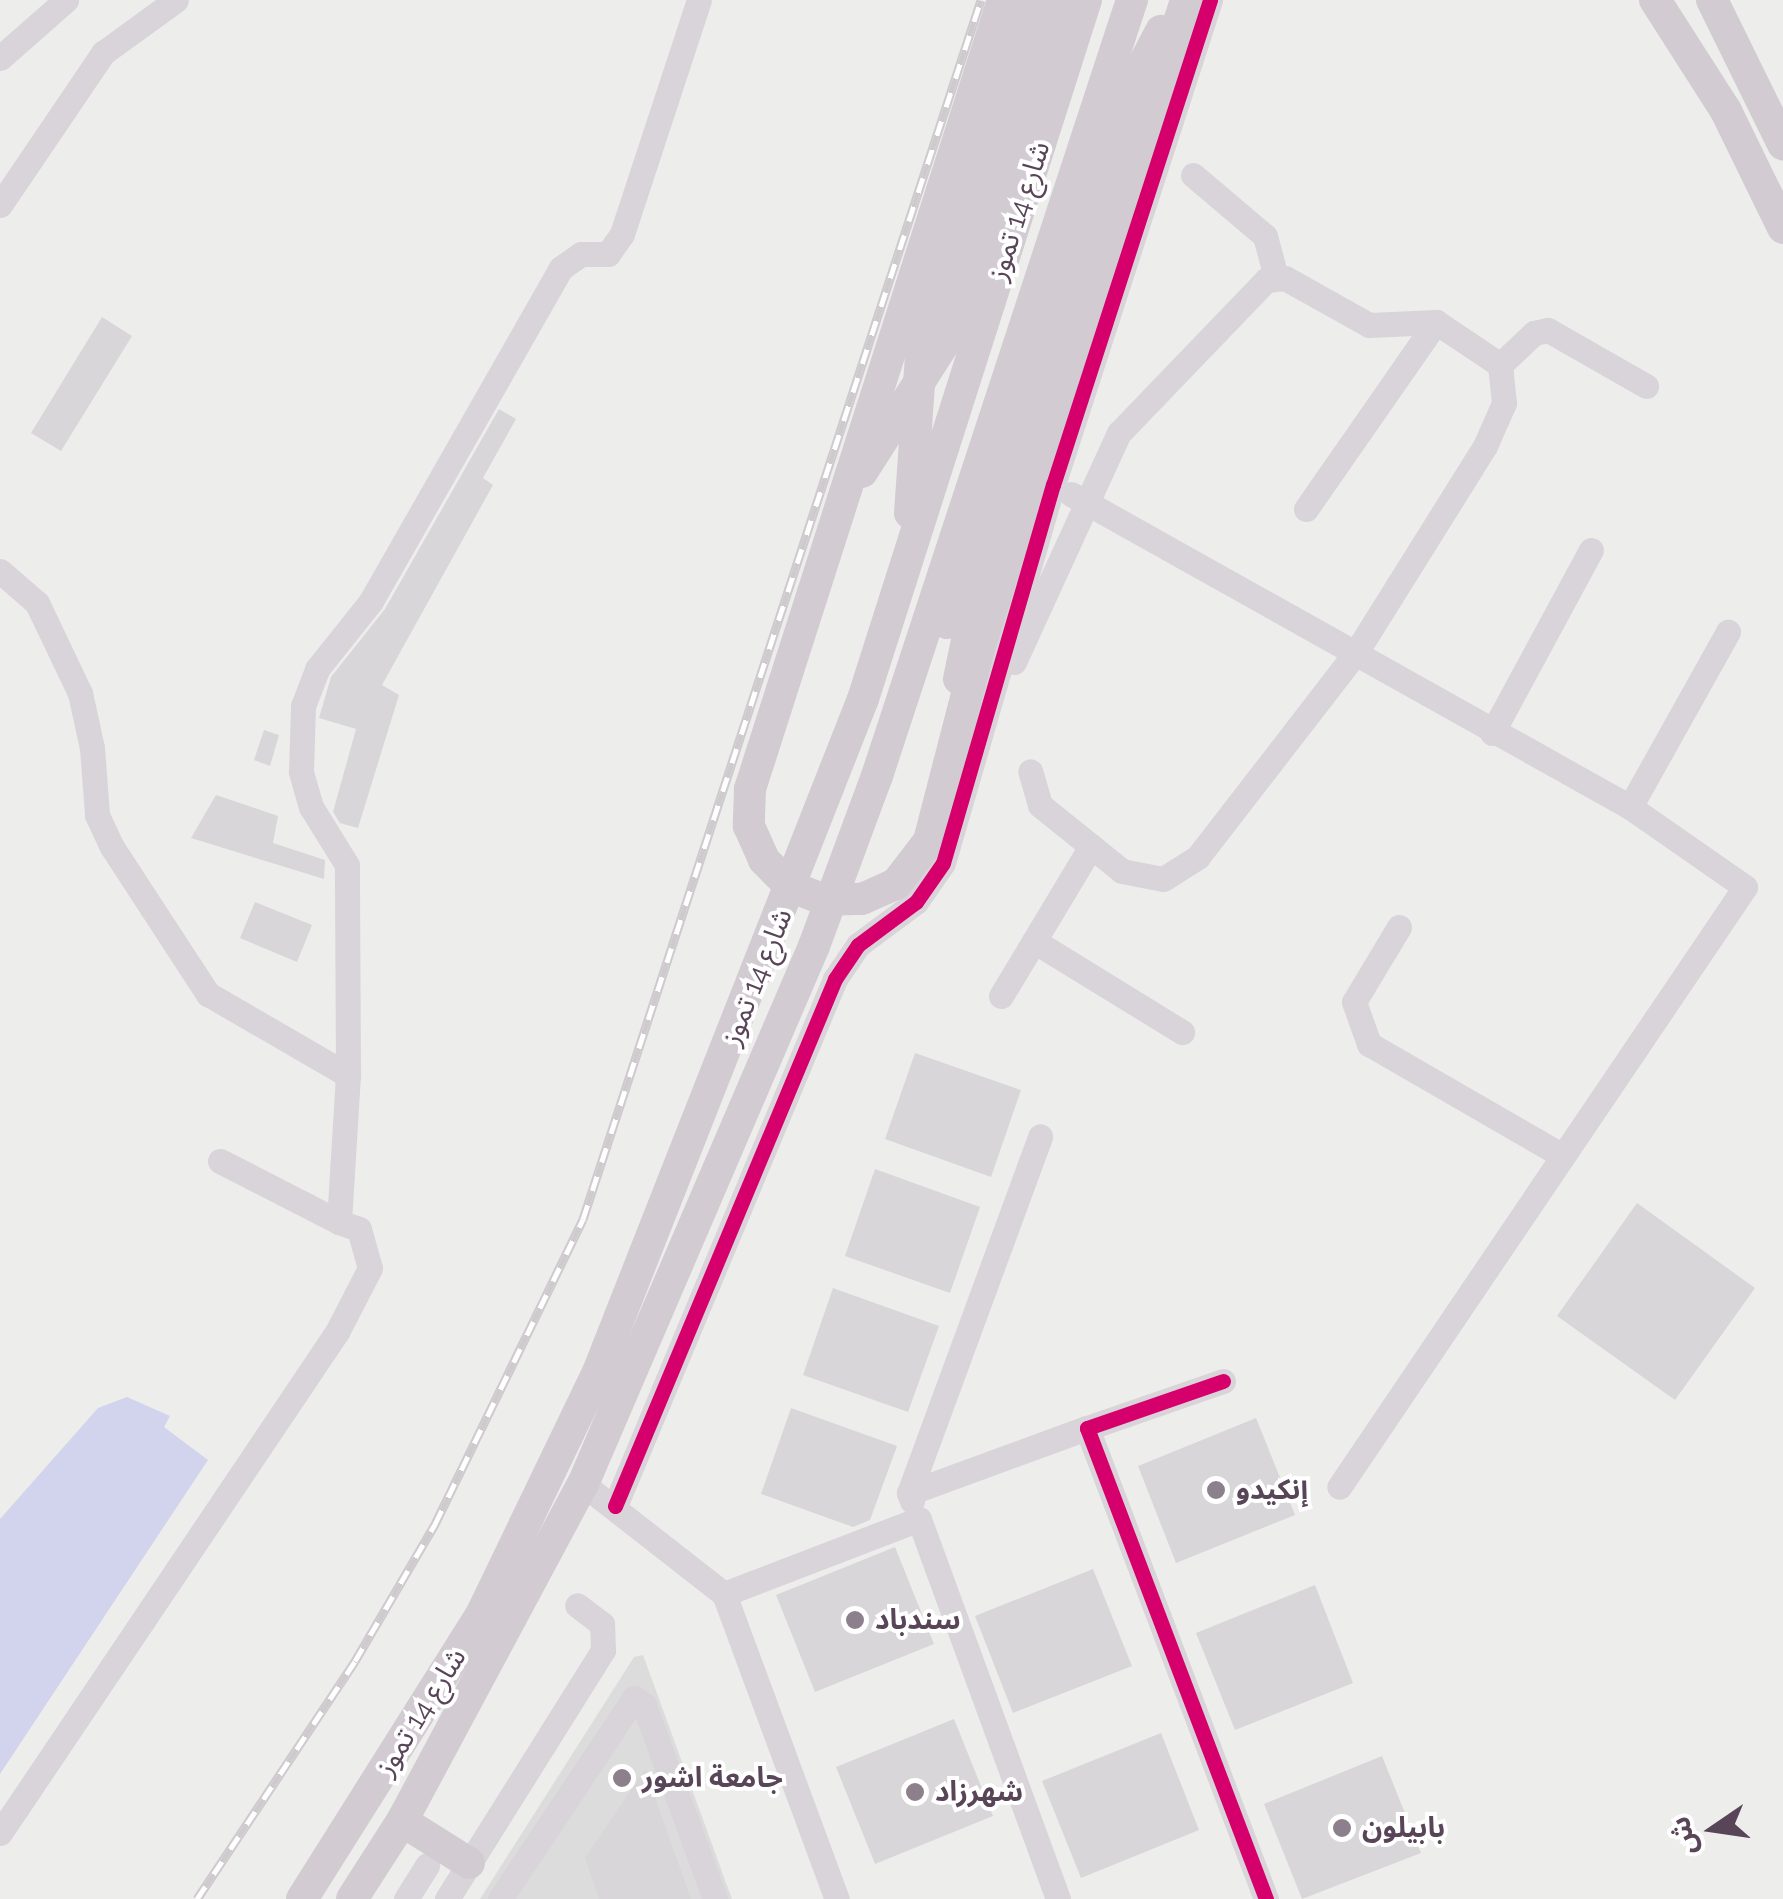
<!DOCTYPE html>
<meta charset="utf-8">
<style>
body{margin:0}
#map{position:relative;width:1783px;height:1899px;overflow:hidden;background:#edeeec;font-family:Raleway,"Noto Sans Arabic",sans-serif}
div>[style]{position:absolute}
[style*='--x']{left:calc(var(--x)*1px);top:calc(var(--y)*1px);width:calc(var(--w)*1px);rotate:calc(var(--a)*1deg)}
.education>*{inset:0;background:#dddcdc}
.green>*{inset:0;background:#d1d4ec}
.building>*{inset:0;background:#d8d6d8}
.minor>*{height:25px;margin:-12.5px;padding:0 12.5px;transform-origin:12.5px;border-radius:12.5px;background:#d9d4d9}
.major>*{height:32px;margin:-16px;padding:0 16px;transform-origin:16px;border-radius:16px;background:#d3cbd2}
.rail>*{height:9px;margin-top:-4.5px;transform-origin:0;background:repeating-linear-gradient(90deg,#fff 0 15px,#cecacd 0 30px);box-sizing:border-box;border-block:2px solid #cecacd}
.major-bridge>*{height:32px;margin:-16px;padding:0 16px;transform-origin:16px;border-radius:16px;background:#d3cbd2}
.cycleway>*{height:15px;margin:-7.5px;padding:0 7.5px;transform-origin:7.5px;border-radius:7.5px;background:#d6006c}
.dots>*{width:28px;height:28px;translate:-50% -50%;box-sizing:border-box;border:5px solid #fff;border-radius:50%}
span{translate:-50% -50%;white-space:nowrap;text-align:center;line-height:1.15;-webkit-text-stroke:8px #fff;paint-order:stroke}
.street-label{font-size:28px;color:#584558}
.poi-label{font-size:28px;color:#584558;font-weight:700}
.left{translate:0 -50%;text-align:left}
.north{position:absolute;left:1663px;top:1779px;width:100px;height:100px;-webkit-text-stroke:8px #fff;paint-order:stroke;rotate:257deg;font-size:28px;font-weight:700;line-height:40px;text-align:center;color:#584558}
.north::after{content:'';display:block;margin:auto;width:35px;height:45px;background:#584558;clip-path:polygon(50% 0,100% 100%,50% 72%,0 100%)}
</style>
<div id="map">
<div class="education">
<i style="clip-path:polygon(643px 1655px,732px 1899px,480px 1899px,634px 1657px)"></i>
</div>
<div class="green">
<i style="clip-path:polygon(127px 1397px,170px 1416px,164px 1427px,208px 1460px,0 1774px,0 1519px,98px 1408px)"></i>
</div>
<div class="building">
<i style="clip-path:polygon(102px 317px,132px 336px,61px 451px,31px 433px)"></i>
<i style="clip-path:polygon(499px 409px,516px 419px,483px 478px,493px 485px,382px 685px,399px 695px,358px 828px,340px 823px,333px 812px,356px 729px,319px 718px,331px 677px,385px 609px)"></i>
<i style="clip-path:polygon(264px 730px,279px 735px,270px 766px,254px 760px)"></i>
<i style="clip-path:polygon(216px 795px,278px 816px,273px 843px,325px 860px,324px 879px,191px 838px)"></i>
<i style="clip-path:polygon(255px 902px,312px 925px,297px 962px,240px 938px)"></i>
<i style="clip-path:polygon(915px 1053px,1021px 1090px,991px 1177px,885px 1139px)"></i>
<i style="clip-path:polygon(875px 1169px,980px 1207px,950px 1293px,845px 1256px)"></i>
<i style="clip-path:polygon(1637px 1203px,1755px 1288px,1675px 1400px,1557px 1316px)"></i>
<i style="clip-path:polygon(833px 1288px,939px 1326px,908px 1412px,803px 1375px)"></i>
<i style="clip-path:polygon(791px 1408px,897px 1446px,870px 1520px,853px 1527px,761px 1494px)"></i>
<i style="clip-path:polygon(1256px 1418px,1295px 1515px,1176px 1563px,1138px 1466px)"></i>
<i style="clip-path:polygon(895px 1547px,934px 1644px,815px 1692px,776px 1595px)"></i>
<i style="clip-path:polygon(1093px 1569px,1132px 1666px,1013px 1713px,975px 1616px)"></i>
<i style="clip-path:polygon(1315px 1585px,1353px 1683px,1235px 1730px,1196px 1633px)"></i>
<i style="clip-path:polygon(954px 1719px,993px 1816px,875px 1864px,836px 1767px)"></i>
<i style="clip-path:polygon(1161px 1733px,1199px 1830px,1081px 1878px,1042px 1781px)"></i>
<i style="clip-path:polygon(1382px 1756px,1421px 1853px,1302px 1899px,1264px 1804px)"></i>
<i style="clip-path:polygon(645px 1769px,691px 1899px,599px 1899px,585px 1858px)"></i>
</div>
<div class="minor">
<i style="--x:0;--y:58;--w:88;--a:-41.3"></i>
<i style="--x:1193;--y:175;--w:94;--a:40.3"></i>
<i style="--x:1265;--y:236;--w:42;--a:75"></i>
<i style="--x:0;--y:205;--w:184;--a:-55.9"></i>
<i style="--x:103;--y:53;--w:90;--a:-36"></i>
<i style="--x:1500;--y:365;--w:47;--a:-43.3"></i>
<i style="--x:1534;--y:333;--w:14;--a:-12"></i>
<i style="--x:1548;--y:330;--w:113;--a:29.7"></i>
<i style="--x:1071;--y:494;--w:641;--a:29.25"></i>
<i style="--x:1630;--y:807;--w:140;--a:34.8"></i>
<i style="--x:1745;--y:887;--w:724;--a:124.08"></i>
<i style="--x:1306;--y:509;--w:228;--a:-55.2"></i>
<i style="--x:0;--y:571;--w:49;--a:40.9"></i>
<i style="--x:37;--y:603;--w:100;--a:64.5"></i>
<i style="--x:80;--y:693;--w:56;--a:77.7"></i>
<i style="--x:92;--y:748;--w:67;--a:85.7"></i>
<i style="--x:97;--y:815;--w:35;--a:65"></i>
<i style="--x:112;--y:847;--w:176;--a:56.9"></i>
<i style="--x:208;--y:994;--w:162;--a:30.1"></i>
<i style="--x:1014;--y:662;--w:252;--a:-65.4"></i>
<i style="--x:1119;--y:433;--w:212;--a:-46.1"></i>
<i style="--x:1266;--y:280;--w:19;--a:-6"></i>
<i style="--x:1285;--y:278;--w:96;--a:29.2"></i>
<i style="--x:1369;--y:325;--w:67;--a:-2.6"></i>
<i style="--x:1436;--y:322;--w:77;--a:33.9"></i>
<i style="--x:1500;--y:365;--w:38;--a:84"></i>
<i style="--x:1504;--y:403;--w:47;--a:113.8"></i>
<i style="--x:1485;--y:446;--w:242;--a:122"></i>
<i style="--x:1357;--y:651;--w:260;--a:127.7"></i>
<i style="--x:1198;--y:857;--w:41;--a:147.8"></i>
<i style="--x:1163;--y:879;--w:42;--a:-169"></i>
<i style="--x:1122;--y:871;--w:105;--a:-141.2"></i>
<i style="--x:1040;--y:805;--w:35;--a:-106"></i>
<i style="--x:1492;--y:733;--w:208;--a:-61.6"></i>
<i style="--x:1630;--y:807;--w:201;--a:-60.8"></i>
<i style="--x:1399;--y:927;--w:87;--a:121"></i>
<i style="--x:1354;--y:1002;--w:45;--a:70.3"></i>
<i style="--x:1369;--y:1044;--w:224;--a:30"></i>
<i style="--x:1034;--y:941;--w:174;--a:31.6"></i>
<i style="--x:1001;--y:996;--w:175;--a:-59"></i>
<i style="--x:220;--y:1161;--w:134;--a:27.1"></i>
<i style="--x:1223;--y:1381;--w:144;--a:160.9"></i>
<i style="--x:1087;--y:1428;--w:504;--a:69.19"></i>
<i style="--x:583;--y:1484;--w:179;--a:38"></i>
<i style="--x:724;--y:1594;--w:325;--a:69.7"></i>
<i style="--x:909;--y:1493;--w:380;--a:-69.8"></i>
<i style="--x:912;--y:1501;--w:9;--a:-111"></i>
<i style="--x:909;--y:1493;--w:189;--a:-20.1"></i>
<i style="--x:615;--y:1506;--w:571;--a:-67.34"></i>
<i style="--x:835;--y:979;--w:41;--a:-55.9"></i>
<i style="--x:858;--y:945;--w:72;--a:-36.6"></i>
<i style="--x:916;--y:902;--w:47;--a:-55.3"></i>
<i style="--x:943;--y:863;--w:394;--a:-73.8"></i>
<i style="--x:1053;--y:485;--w:510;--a:-72.06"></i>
<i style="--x:724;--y:1594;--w:209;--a:-21"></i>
<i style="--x:919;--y:1519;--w:405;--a:69.9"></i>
<i style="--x:0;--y:1833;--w:604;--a:-56.07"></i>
<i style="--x:337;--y:1332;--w:72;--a:-62.7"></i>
<i style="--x:370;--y:1268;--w:41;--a:-105.8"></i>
<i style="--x:359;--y:1229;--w:21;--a:-161"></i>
<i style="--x:339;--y:1222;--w:147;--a:-86.5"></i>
<i style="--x:348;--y:1075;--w:210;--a:-90.3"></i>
<i style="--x:347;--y:865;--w:68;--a:-121.8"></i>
<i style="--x:311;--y:807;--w:37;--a:-106"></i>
<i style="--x:301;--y:771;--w:65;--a:-88.2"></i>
<i style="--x:303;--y:706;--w:40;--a:-69"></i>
<i style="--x:317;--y:669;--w:87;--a:-51.5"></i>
<i style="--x:371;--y:601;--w:383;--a:-60.3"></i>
<i style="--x:561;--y:268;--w:24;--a:-35"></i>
<i style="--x:581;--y:254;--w:27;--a:0"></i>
<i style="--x:608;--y:254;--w:24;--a:-55"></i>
<i style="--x:622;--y:234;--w:246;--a:-71.8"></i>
<i style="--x:406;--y:1899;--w:40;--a:-58"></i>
<i style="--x:447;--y:1899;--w:294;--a:-57.9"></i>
<i style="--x:603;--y:1650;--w:26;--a:-92"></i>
<i style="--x:602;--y:1624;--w:31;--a:-143"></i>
<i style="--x:500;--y:1899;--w:242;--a:-56.3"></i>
<i style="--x:634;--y:1698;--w:12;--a:35"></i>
<i style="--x:644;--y:1705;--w:207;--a:69.9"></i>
</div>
<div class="major">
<i style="--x:1655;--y:0;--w:132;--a:57.4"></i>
<i style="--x:1726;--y:111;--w:130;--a:64"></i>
<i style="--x:1712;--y:0;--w:161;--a:63.8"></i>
<i style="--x:910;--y:513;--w:170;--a:-86"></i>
<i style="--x:922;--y:343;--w:360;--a:-72.4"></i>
<i style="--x:959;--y:679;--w:84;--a:-78.3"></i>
<i style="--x:976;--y:597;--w:532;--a:-72.49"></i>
<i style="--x:402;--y:1821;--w:79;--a:32.1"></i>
<i style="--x:302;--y:1899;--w:338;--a:-57.8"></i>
<i style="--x:482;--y:1613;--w:267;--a:-64.3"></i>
<i style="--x:598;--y:1372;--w:723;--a:-68.51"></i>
<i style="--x:863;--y:699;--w:734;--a:-72.31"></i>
<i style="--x:352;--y:1899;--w:93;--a:-57.3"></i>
<i style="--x:402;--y:1821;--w:383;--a:-61.8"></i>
<i style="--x:583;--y:1484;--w:585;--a:-66.76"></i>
<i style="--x:814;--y:946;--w:181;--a:-69.7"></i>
<i style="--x:877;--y:776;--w:817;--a:-71.81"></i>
</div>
<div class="rail">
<i style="--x:197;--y:1899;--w:286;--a:-56.4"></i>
<i style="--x:355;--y:1661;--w:159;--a:-59.7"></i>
<i style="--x:435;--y:1524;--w:339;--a:-64.1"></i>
<i style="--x:583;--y:1219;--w:1282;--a:-71.92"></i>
</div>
<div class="major-bridge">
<i style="--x:1003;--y:0;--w:829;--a:107.78"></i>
<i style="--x:750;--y:789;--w:37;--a:92"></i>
<i style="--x:749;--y:826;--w:37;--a:66"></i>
<i style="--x:764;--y:860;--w:37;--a:45"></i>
<i style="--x:790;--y:886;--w:38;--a:22"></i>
<i style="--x:825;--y:900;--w:37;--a:-2"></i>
<i style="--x:862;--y:899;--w:37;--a:-24"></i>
<i style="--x:896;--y:884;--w:54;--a:-52.5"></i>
<i style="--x:929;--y:841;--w:199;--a:-75.5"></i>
<i style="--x:979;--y:648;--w:680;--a:-72.28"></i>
<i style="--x:862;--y:472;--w:156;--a:-57.5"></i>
<i style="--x:946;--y:340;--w:358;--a:-71.6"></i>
<i style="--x:947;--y:623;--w:519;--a:-71.81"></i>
<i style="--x:1109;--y:130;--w:112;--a:-62.3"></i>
</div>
<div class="cycleway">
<i style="--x:1223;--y:1381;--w:144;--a:160.9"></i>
<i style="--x:1087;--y:1428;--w:504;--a:69.19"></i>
<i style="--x:615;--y:1506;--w:571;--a:-67.34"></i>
<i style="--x:835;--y:979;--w:41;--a:-55.9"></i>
<i style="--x:858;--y:945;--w:72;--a:-36.6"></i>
<i style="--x:916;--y:902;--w:47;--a:-55.3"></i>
<i style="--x:943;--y:863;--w:394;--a:-73.8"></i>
<i style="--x:1053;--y:485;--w:510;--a:-72.06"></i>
</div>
<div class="dots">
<i style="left:1216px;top:1490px;background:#8c808c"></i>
<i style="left:855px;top:1620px;background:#8c808c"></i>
<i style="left:622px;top:1778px;background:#8c808c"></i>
<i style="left:915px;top:1792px;background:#8c808c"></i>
<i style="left:1342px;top:1828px;background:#8c808c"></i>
</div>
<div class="street-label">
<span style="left:1019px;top:211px;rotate:-72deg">شارع 14 تموز</span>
<span style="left:757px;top:977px;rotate:-68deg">شارع 14 تموز</span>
<span style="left:421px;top:1712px;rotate:-58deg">شارع 14 تموز</span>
</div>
<div class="poi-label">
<span class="left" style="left:1236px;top:1490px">إنكيدو</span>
<span class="left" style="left:875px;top:1620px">سندباد</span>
<span class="left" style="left:642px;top:1778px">جامعة اشور</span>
<span class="left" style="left:935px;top:1792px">شهرزاد</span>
<span class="left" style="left:1362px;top:1828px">بابيلون</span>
</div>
<div class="north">ش</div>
</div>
